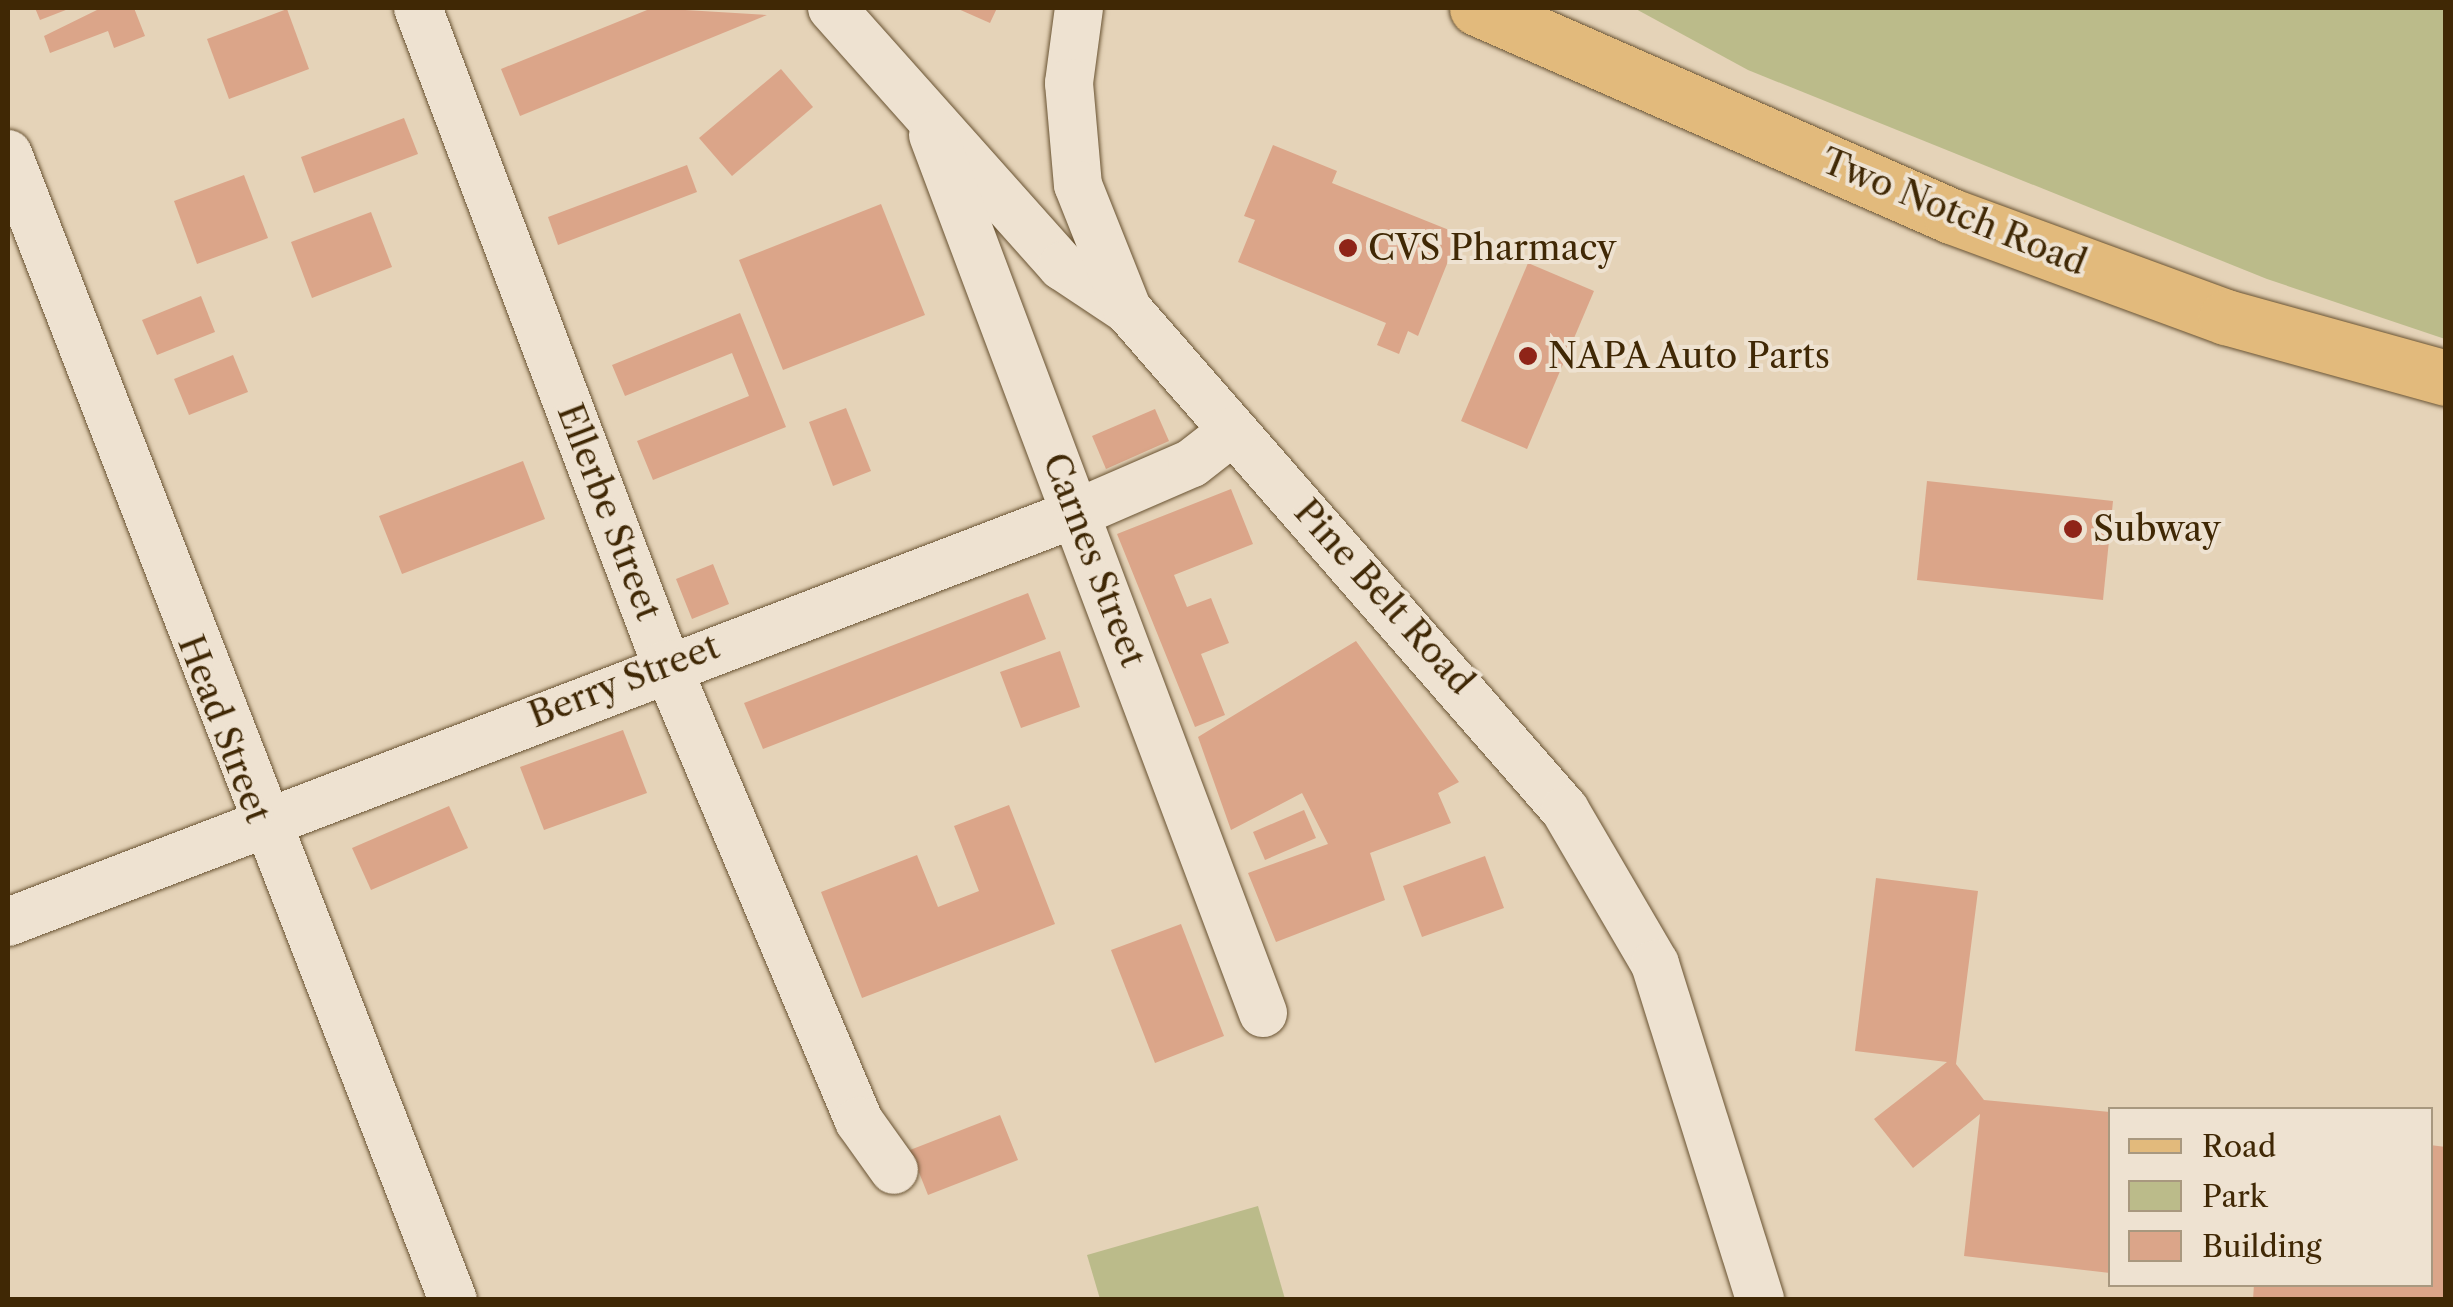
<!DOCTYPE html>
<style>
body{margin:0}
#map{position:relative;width:2453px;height:1307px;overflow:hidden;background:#e5d3b8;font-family:"Libre Caslon Text",serif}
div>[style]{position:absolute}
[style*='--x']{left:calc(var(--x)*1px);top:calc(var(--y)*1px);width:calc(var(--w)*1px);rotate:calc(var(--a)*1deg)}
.green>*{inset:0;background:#bbbb8a}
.building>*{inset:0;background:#dba589}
.roads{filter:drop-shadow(0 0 2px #695332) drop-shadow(0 0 2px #695332)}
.minor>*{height:48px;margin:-24px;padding:0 24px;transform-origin:24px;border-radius:24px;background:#eee2d1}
.major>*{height:55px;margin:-27.5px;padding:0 27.5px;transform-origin:27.5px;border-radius:27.5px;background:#e2ba7c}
.dots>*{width:28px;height:28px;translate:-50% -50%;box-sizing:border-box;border:5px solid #eee2d1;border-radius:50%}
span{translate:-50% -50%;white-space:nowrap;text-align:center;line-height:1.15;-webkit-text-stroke:8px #eee2d1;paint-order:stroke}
.street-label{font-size:35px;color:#402805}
.poi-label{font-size:35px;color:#402805}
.left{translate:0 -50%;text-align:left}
.frame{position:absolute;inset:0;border:10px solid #402805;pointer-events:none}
.legend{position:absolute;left:2108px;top:1107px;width:325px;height:180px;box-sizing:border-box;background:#eee2d1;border:2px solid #a8987f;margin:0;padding:12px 18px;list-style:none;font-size:30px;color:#402805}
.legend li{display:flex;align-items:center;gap:20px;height:50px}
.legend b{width:50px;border:2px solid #a8987f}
</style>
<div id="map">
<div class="green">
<i style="clip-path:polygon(1634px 8px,2445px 8px,2445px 339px,2267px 279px,1748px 70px)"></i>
<i style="clip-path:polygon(1258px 1206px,1285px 1299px,1100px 1299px,1087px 1255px)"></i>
</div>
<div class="building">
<i style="clip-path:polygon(35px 8px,71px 8px,40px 20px)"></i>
<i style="clip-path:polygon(101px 8px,134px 8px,145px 36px,114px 48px,108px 31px,50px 53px,44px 36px)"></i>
<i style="clip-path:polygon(652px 8px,767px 15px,520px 116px,501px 69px)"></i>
<i style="clip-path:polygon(956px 8px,997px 8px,990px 23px)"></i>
<i style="clip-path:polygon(287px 9px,309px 69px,229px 99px,207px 39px)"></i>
<i style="clip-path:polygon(781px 69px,813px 107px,732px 176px,699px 138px)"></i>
<i style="clip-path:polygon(404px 118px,418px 154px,314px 193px,301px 157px)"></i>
<i style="clip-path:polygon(1273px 145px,1337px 171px,1332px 183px,1459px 234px,1418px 336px,1408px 331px,1399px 354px,1377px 345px,1386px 323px,1238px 262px,1255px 220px,1244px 216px)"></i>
<i style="clip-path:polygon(687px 165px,697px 192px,558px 245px,548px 217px)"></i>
<i style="clip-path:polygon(244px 175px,268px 238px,197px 264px,174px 201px)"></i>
<i style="clip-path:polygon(881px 204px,925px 315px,783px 370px,739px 260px)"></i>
<i style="clip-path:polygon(371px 212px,392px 267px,312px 298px,291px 242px)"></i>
<i style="clip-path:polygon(1528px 263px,1594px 291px,1527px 449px,1461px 421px)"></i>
<i style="clip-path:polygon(201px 296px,215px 332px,157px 355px,142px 320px)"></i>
<i style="clip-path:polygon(740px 313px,786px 427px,653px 480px,637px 441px,749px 396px,732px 353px,625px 396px,612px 365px)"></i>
<i style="clip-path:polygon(233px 355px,248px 392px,189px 415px,174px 379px)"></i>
<i style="clip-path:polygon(846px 408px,871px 471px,833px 486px,809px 422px)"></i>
<i style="clip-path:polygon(1155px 409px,1169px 441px,1106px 469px,1092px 436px)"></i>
<i style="clip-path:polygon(523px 461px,545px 519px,402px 574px,379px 516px)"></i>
<i style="clip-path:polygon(1927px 481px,2113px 501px,2103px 600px,1917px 580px)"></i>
<i style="clip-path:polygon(1231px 489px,1253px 544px,1174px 575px,1187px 607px,1211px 598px,1229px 643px,1201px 654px,1225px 715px,1195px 727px,1117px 534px)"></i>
<i style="clip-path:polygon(713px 564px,729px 604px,692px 619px,676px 579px)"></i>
<i style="clip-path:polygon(1028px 593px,1046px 639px,763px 749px,744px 703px)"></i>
<i style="clip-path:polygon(1356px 641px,1459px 782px,1438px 793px,1451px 823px,1370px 853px,1385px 900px,1276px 942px,1248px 873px,1328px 844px,1302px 793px,1231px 830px,1198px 737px)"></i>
<i style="clip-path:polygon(1060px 651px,1080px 707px,1021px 728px,1000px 672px)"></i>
<i style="clip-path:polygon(623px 730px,647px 793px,544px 830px,520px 767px)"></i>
<i style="clip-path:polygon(1009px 805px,1055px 924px,862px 998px,821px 892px,917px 855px,938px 907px,979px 891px,954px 826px)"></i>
<i style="clip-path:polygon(449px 806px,468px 848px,371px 890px,352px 848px)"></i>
<i style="clip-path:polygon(1304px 810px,1316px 838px,1265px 860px,1253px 832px)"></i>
<i style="clip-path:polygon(1485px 856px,1504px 908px,1422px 937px,1403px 886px)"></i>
<i style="clip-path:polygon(1876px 878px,1978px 891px,1956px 1064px,1984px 1100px,2110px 1112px,2110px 1273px,1964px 1256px,1980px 1114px,1913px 1168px,1874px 1119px,1947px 1062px,1855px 1051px)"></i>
<i style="clip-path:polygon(1181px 924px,1224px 1036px,1155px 1063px,1111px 950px)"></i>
<i style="clip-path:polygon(1000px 1115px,1018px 1160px,928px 1195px,910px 1150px)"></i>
<i style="clip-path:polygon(2430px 1145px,2446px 1147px,2446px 1300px,2253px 1300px,2254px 1284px,2430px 1284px)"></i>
</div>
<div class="roads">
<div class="minor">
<i style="--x:418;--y:8;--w:701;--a:69.29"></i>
<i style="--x:666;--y:664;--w:496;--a:67.1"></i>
<i style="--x:859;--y:1121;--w:60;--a:54.5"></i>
<i style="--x:832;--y:8;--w:346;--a:48.3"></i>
<i style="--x:1062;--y:266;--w:79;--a:33.7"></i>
<i style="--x:1128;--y:310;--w:664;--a:48.85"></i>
<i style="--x:1565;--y:810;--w:178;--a:59.7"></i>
<i style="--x:1655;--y:964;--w:352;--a:72.6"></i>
<i style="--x:1079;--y:8;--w:76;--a:97.6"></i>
<i style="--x:1069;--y:83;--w:102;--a:85"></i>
<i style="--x:1078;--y:185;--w:132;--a:68.3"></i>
<i style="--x:933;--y:135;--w:938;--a:69.4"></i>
<i style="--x:8;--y:154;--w:1229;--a:68.78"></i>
<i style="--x:8;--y:922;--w:1145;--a:-20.94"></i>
<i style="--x:1077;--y:513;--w:125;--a:-23.5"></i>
<i style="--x:1192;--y:463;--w:52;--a:-38"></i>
</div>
<div class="major">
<i style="--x:1477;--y:8;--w:518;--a:23.69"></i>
<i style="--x:1951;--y:216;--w:293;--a:20.2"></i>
<i style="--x:2226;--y:317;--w:228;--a:15.5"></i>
</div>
</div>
<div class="dots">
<i style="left:1348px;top:248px;background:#8f2418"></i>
<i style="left:1528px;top:356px;background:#8f2418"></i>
<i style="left:2073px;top:529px;background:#8f2418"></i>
</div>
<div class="street-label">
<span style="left:1954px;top:212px;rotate:22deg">Two Notch Road</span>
<span style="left:609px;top:512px;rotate:69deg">Ellerbe Street</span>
<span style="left:1094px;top:560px;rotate:69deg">Carnes Street</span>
<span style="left:1384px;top:597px;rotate:48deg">Pine Belt Road</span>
<span style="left:624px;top:681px;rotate:-21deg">Berry Street</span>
<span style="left:224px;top:729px;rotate:69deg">Head Street</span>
</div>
<div class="poi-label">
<span class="left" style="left:1368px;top:248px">CVS Pharmacy</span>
<span class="left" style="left:1548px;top:356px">NAPA Auto Parts</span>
<span class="left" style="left:2093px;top:529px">Subway</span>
</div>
<div class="frame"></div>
<ul class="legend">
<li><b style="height:12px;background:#e2ba7c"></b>Road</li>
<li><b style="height:28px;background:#bbbb8a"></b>Park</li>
<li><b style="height:28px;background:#dba589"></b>Building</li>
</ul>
</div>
